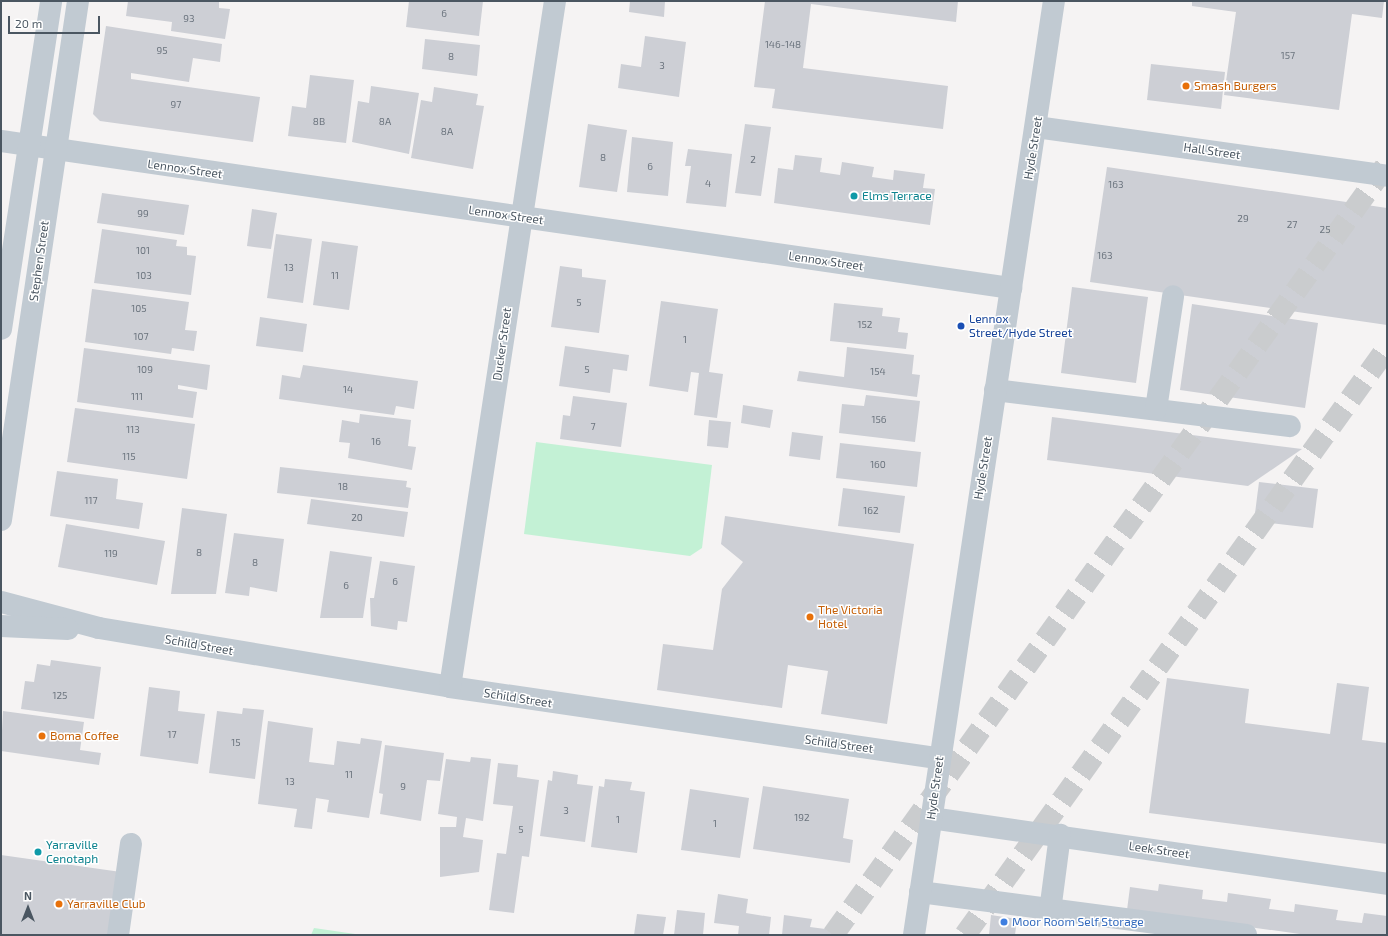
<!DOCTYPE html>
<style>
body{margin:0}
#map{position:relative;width:1388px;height:936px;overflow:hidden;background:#f5f3f3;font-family:"Exo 2",sans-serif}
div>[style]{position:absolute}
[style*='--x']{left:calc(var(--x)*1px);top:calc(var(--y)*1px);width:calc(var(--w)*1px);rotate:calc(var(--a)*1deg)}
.green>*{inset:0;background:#c3f1d5}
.building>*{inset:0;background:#cdcfd5}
.highway-tunnel>*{height:22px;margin-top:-11px;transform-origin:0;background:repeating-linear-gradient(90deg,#caccce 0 22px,transparent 0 33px)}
.minor>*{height:22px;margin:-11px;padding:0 11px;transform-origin:11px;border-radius:11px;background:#c1cad2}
.dots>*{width:11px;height:11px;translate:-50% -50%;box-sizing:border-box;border:2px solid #fff;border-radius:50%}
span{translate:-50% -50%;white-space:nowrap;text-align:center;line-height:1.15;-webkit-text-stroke:3px #fff;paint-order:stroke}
.number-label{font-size:10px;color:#6b747e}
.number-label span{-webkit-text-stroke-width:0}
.food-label{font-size:12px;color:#c56008}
.left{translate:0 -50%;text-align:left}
.street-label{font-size:12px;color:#4a5661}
.culture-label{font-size:12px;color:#0d838f}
.transit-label{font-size:12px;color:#164399}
.shop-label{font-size:12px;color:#366cbe}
.frame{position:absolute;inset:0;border:2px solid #4a5661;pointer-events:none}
.north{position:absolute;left:8px;top:888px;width:40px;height:40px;-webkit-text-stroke:3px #fff;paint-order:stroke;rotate:0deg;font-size:11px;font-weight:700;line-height:16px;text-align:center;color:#4a5661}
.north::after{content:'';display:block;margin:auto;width:14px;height:18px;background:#4a5661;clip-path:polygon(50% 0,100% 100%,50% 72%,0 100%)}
.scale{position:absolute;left:8px;top:16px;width:92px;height:18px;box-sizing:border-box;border:2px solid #4a5661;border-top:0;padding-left:5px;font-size:12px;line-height:14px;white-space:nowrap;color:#4a5661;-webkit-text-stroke:3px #fff;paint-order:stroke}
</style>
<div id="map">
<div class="green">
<i style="clip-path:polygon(536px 442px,712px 465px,702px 548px,690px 556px,524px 534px)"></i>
<i style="clip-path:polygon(314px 928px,362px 935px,311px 935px)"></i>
</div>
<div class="building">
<i style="clip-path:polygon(128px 1px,219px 1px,219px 8px,230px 9px,225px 39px,171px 31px,172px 22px,126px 16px)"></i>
<i style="clip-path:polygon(409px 1px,483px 1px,479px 36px,406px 27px)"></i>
<i style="clip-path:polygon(630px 1px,665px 1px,664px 17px,629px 12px)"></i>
<i style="clip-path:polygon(765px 1px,958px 1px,956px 22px,811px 4px,803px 68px,948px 86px,943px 129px,772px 108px,775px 89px,754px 87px)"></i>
<i style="clip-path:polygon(1192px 1px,1384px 1px,1382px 18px,1352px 14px,1339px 110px,1224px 95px,1236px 12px,1192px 6px)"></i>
<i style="clip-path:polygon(106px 26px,222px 44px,220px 62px,193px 58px,189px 82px,131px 73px,131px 79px,260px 97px,253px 142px,100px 121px,93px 114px)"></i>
<i style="clip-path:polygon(645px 36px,686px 42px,679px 97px,618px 88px,621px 64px,641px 67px)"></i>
<i style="clip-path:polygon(425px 39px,480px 45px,477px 76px,422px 69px)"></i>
<i style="clip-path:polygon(1151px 64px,1225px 72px,1221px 109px,1147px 100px)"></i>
<i style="clip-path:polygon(310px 75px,354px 80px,346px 143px,288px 136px,292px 106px,306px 108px)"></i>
<i style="clip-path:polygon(371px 86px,419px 93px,409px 154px,352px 142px,358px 101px,369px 103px)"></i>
<i style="clip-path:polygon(434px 87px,478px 94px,476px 105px,484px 106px,473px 169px,411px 158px,421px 100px,432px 102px)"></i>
<i style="clip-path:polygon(588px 124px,627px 130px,617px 192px,579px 187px)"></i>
<i style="clip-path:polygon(745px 124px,771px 127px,761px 196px,735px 193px)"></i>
<i style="clip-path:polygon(632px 137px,673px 142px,668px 196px,627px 192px)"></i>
<i style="clip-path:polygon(688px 149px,732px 154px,726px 207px,686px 203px,691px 166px,685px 166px)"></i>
<i style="clip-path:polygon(795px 155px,822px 158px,820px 172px,840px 175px,842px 162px,874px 167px,872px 177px,893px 180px,894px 170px,925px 174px,923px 188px,935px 189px,930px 225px,774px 203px,778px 168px,793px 170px)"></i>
<i style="clip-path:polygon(1107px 167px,1387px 208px,1387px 325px,1090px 282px)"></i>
<i style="clip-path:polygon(102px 193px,189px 205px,184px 235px,97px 223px)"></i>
<i style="clip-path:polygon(252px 209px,277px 213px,271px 249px,247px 246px)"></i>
<i style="clip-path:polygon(102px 229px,177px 240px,176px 246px,187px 247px,187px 255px,196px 256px,191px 295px,94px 283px)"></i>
<i style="clip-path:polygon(276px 234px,312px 239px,303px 303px,267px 298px)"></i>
<i style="clip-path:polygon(322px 241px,358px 246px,349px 310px,313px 305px)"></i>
<i style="clip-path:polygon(560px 266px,582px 269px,582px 277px,606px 280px,599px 333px,551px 327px)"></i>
<i style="clip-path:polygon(1072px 287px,1148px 297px,1136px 383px,1061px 373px)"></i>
<i style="clip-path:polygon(92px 289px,189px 302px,185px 330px,197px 331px,194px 351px,172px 348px,171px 354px,85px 342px)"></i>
<i style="clip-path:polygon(661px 301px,718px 309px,709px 372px,723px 374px,717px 418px,694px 415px,699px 373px,691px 372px,688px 392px,649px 386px)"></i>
<i style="clip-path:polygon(834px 303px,883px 308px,882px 316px,900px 318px,898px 332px,908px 333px,906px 349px,830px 341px)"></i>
<i style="clip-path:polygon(1192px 304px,1318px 323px,1305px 408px,1180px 390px)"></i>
<i style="clip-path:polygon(260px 317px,307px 324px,303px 352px,256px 346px)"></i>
<i style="clip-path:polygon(565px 346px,629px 355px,627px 371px,613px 369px,610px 393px,559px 386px)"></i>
<i style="clip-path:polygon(847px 347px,914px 355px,912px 374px,920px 375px,917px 397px,797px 381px,799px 371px,844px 377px)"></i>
<i style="clip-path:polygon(84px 348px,210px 365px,207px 390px,178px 385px,178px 389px,197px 392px,193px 418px,77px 402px)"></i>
<i style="clip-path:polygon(303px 365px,418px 381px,414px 409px,396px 406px,394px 415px,279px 399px,282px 375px,300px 378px)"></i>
<i style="clip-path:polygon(866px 395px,920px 401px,915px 442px,839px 433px,842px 404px,864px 406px)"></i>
<i style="clip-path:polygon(573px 396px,627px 403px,621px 447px,560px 439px,563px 415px,570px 416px)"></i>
<i style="clip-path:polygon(743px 405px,773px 410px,770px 428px,741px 423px)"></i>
<i style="clip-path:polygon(75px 408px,195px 424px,187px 479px,67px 462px)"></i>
<i style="clip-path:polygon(360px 414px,411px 420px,408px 446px,416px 447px,412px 470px,348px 458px,350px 443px,339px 442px,342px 420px,359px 423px)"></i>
<i style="clip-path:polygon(1052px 417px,1302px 449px,1248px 486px,1047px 460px)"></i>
<i style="clip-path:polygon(709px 420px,731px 422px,728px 448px,707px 446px)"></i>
<i style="clip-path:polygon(792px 432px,823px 436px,820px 460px,789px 456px)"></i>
<i style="clip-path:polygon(840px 443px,921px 452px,917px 487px,836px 478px)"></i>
<i style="clip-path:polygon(280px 467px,407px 481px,406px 487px,411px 488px,408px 508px,277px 493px)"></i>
<i style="clip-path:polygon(57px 471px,118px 479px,116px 499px,143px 503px,139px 529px,50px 516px)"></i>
<i style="clip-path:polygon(1259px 482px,1318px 489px,1313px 528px,1254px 521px)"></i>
<i style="clip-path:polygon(843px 488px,905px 496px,900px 533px,838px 526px)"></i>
<i style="clip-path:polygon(311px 499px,408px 512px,404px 537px,307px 524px)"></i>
<i style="clip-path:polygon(182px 508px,227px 514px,216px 594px,171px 594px)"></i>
<i style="clip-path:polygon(725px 516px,914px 544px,887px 724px,821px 714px,828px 671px,788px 665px,782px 708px,657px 690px,663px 644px,713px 650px,722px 589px,743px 562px,721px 544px)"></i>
<i style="clip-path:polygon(66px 524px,165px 541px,157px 585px,58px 567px)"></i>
<i style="clip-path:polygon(234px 533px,284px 539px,277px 592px,250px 587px,249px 596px,225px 593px)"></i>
<i style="clip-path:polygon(330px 551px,372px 557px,363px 618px,320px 618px)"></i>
<i style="clip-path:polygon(380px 561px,415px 566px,407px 622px,398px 621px,397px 630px,371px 626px,370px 598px,374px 598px)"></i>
<i style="clip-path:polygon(51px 660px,101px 667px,94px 719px,21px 709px,25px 681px,34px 682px,37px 664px,50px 666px)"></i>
<i style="clip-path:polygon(1167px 678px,1249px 689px,1245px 723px,1330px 734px,1337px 683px,1369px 687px,1362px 740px,1387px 743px,1387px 844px,1149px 813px)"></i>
<i style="clip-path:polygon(149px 687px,180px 691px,178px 711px,205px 714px,198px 764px,140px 756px)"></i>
<i style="clip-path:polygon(243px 708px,264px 710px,255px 779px,209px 773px,217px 711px,242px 714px)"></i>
<i style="clip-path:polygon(3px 711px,84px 722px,80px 750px,101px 753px,99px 765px,1px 751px)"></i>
<i style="clip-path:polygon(268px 721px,313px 728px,309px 762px,334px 765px,337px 741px,360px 744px,361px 738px,382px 741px,369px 818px,327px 812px,329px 800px,316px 798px,312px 829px,294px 827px,297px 809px,258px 804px)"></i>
<i style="clip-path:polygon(385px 745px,444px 753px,440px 781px,427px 780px,421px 821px,380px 814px,383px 794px,379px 793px)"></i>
<i style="clip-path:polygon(471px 757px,491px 759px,483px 821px,466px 818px,463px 837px,483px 840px,479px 872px,440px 877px,440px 827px,456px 827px,457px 817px,438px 814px,446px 759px,470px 762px)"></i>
<i style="clip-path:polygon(498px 763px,518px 765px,517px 777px,539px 780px,529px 857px,522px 856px,514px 913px,489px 910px,497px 853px,506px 854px,513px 806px,493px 804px)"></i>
<i style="clip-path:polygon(553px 771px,578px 775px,577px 784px,593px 786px,585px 842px,540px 836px,548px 780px,552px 781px)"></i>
<i style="clip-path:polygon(605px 779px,632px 782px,630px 790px,645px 792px,637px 853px,591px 847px,599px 786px,604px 787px)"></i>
<i style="clip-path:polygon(763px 786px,849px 799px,843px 838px,853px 840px,850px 863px,753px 849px)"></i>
<i style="clip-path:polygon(690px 789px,749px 798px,740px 858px,681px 850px)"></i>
<i style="clip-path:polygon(1px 855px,121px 872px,112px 935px,1px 935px)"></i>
<i style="clip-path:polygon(1159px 884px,1203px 890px,1202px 899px,1227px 902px,1228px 893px,1271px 899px,1269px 909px,1294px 912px,1295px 904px,1338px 910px,1336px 920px,1362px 923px,1364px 913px,1387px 916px,1387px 935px,1307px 935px,1127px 910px,1130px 887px,1158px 891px)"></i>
<i style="clip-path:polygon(718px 894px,748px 899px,746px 913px,771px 917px,769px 935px,738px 935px,739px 926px,714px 923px)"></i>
<i style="clip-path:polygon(677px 910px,705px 913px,703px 935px,674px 935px)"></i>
<i style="clip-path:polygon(637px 914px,666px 917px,663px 935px,634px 935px)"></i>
<i style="clip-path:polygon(784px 915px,812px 919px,810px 927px,833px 930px,832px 935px,782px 935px)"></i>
<i style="clip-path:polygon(991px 915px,1017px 919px,1015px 935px,989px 935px)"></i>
</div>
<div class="highway-tunnel">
<i style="--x:833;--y:935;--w:949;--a:-54.3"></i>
<i style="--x:965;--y:935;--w:723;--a:-54.29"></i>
</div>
<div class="minor">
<i style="--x:1036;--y:127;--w:354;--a:7.9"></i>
<i style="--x:1;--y:141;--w:1021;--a:8.28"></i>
<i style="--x:1;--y:329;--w:332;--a:-81.3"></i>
<i style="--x:995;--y:390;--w:297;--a:7"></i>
<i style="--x:1156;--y:409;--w:114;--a:-81.4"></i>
<i style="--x:1;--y:520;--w:525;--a:-81.56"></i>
<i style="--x:1;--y:602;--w:101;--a:14.9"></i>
<i style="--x:99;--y:628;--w:356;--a:9.5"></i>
<i style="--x:450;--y:687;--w:494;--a:8.3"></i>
<i style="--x:1;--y:626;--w:67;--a:2.6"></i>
<i style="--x:450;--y:687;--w:694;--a:-81.3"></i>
<i style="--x:931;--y:818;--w:461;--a:8.2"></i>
<i style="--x:920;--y:892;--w:329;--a:7.5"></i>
<i style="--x:1050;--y:911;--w:77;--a:-82.5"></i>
<i style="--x:118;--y:935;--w:92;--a:-81.9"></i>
<i style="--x:914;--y:935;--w:944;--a:-81.48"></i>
</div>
<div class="dots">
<i style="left:1186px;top:86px;background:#e8710a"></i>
<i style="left:854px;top:196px;background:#0f9aa8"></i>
<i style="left:961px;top:326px;background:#1a4fb4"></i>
<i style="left:810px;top:617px;background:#e8710a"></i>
<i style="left:42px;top:736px;background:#e8710a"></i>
<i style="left:38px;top:852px;background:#0f9aa8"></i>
<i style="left:59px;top:904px;background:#e8710a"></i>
<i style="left:1004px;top:922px;background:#3f7fe0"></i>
</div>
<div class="number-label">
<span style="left:444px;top:14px">6</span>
<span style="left:189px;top:19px">93</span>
<span style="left:783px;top:45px">146-148</span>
<span style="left:162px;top:51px">95</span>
<span style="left:1288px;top:56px">157</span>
<span style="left:451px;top:57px">8</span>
<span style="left:662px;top:66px">3</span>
<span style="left:176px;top:105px">97</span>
<span style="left:319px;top:122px">8B</span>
<span style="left:385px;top:122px">8A</span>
<span style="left:447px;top:132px">8A</span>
<span style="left:603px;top:158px">8</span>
<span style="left:753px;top:160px">2</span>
<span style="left:650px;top:167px">6</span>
<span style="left:708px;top:184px">4</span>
<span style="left:1116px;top:185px">163</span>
<span style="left:143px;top:214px">99</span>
<span style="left:1243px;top:219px">29</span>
<span style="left:1292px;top:225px">27</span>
<span style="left:1325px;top:230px">25</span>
<span style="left:143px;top:251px">101</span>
<span style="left:1105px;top:256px">163</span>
<span style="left:289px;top:268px">13</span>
<span style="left:144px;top:276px">103</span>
<span style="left:335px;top:276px">11</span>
<span style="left:579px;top:303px">5</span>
<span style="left:139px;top:309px">105</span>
<span style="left:865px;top:325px">152</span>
<span style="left:141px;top:337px">107</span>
<span style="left:685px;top:340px">1</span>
<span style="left:145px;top:370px">109</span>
<span style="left:587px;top:370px">5</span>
<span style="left:878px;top:372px">154</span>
<span style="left:348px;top:390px">14</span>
<span style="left:137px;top:397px">111</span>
<span style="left:879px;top:420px">156</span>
<span style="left:593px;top:427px">7</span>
<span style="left:133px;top:430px">113</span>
<span style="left:376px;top:442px">16</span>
<span style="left:129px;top:457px">115</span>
<span style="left:878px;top:465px">160</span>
<span style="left:343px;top:487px">18</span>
<span style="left:91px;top:501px">117</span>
<span style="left:871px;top:511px">162</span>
<span style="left:357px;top:518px">20</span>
<span style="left:199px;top:553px">8</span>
<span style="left:111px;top:554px">119</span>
<span style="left:255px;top:563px">8</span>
<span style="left:395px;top:582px">6</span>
<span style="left:346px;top:586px">6</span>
<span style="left:60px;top:696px">125</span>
<span style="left:172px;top:735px">17</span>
<span style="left:236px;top:743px">15</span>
<span style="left:349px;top:775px">11</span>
<span style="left:290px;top:782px">13</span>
<span style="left:403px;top:787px">9</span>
<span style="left:566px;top:811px">3</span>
<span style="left:802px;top:818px">192</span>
<span style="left:618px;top:820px">1</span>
<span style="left:715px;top:824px">1</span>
<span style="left:521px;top:830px">5</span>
</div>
<div class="food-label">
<span class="left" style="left:1194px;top:86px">Smash Burgers</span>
<span class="left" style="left:818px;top:617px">The Victoria<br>Hotel</span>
<span class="left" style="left:50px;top:736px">Boma Coffee</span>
<span class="left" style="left:67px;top:904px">Yarraville Club</span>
</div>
<div class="street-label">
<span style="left:1033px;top:148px;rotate:-81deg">Hyde Street</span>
<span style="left:1212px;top:151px;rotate:8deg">Hall Street</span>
<span style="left:185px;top:169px;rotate:8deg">Lennox Street</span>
<span style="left:506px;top:215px;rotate:8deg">Lennox Street</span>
<span style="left:39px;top:261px;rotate:-82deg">Stephen Street</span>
<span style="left:826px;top:261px;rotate:8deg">Lennox Street</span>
<span style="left:502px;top:344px;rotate:-82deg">Ducker Street</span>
<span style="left:983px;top:468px;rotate:-81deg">Hyde Street</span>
<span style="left:199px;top:645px;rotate:10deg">Schild Street</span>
<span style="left:518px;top:698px;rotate:9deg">Schild Street</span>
<span style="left:839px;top:744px;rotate:8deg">Schild Street</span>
<span style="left:935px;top:788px;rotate:-82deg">Hyde Street</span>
<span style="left:1159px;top:850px;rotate:8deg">Leek Street</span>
</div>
<div class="culture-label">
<span class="left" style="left:862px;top:196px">Elms Terrace</span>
<span class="left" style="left:46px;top:852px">Yarraville<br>Cenotaph</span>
</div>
<div class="transit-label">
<span class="left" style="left:969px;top:326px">Lennox<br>Street/Hyde Street</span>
</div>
<div class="shop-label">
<span class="left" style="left:1012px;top:922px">Moor Room Self Storage</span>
</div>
<div class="frame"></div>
<div class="north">N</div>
<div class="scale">20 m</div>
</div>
